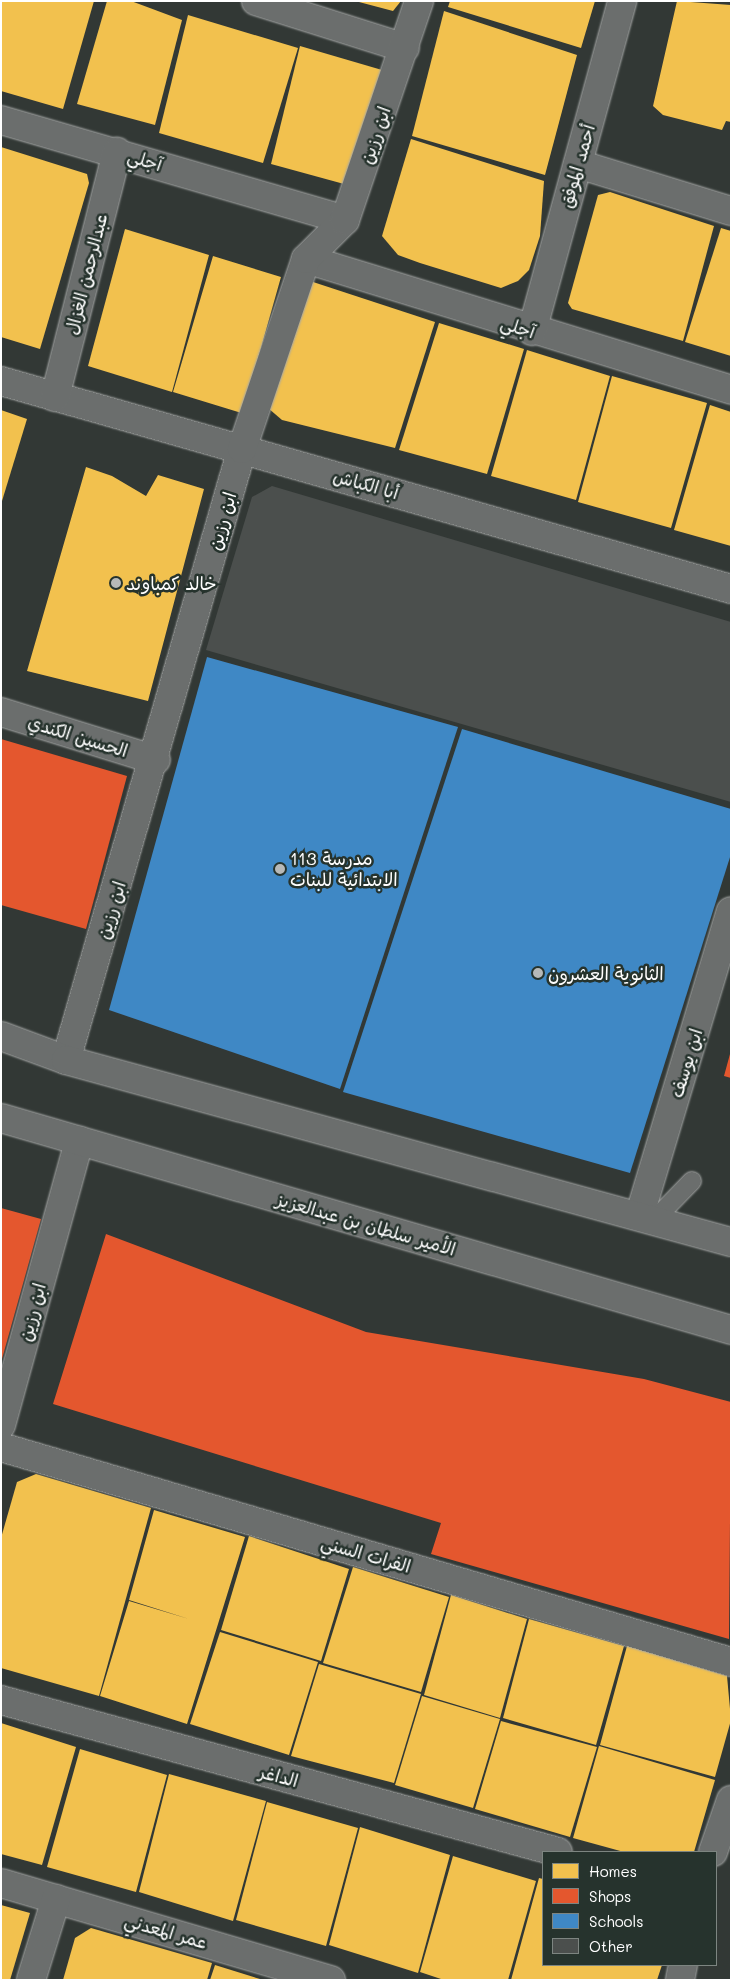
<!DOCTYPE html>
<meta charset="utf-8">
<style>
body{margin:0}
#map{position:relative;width:732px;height:1981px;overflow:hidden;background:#323835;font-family:Mali,"Playpen Sans Arabic",sans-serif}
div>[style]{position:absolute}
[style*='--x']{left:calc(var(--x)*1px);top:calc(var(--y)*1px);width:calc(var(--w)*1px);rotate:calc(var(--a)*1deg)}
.homes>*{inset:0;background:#f2c14e}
.shops>*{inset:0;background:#e4572e}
.schools>*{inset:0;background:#3f88c5}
.building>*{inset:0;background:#4b4f4d}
.roads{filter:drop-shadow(0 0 1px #a3a5a4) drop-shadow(0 0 1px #a3a5a4)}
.service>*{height:18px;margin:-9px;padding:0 9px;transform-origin:9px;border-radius:9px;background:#6b6e6d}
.minor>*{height:28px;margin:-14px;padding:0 14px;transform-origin:14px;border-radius:14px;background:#6b6e6d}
.tertiary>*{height:28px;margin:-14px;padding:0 14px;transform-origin:14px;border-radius:14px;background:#6b6e6d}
.dots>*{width:14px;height:14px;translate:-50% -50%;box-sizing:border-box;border:2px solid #26332d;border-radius:50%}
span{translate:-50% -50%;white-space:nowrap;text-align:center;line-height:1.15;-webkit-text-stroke:5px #26332d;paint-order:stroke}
.street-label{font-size:18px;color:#fff}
.poi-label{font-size:18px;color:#fff}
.left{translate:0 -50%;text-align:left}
.frame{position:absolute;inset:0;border:2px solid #fff;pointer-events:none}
.legend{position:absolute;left:542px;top:1851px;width:175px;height:115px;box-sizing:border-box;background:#26332d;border:1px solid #7d8581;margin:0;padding:6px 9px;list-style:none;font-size:15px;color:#fff}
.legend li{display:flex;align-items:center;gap:10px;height:25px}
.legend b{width:25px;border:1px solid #7d8581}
</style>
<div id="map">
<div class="homes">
<i style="clip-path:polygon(1px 1px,94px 1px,63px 109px,1px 91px)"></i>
<i style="clip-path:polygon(107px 1px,131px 1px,182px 20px,155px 125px,77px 104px)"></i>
<i style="clip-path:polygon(401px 1px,393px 11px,359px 2px,359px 1px)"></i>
<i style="clip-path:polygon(450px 1px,595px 1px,581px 48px,448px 7px)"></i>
<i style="clip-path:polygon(677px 1px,731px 5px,731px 122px,726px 121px,722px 130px,663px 115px,653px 106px)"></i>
<i style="clip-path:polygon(444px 11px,577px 55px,545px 175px,412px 136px)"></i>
<i style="clip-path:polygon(188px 15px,298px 48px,263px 163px,159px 133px)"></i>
<i style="clip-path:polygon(300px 46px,382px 70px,344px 184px,271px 164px)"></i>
<i style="clip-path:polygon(411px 139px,544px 181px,540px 236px,529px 270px,518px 281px,501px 288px,420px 263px,398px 255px,382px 236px)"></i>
<i style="clip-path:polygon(1px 147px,87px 174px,89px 183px,40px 349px,1px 337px)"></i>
<i style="clip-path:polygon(610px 192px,714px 226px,683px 341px,572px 309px,568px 303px,598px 195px)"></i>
<i style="clip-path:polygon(721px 228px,731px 231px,731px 356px,685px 342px)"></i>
<i style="clip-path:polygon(125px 229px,209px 255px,172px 392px,88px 366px)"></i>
<i style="clip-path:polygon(213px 256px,281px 277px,257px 362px,248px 415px,173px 392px)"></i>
<i style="clip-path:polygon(310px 281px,435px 322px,395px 448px,282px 420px,268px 408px)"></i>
<i style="clip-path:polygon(439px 323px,524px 349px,487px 474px,399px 450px)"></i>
<i style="clip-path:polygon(527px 350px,610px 376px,576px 500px,491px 476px)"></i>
<i style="clip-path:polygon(612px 376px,707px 403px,671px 528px,578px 502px)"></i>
<i style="clip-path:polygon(710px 405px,731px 412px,731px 546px,674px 530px)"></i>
<i style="clip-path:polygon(1px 410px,27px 419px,2px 501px,1px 501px)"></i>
<i style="clip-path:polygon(86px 467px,112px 476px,146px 496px,158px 475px,204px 489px,148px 701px,27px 671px)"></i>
<i style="clip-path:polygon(36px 1474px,151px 1508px,99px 1696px,1px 1668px,1px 1538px,17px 1482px)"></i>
<i style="clip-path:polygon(154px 1510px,245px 1537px,187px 1724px,100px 1696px,129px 1601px,189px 1619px,129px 1600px)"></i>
<i style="clip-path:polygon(249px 1536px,349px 1569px,321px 1661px,221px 1630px)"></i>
<i style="clip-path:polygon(353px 1567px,449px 1597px,421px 1692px,323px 1663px)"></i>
<i style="clip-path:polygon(451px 1595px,527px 1619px,500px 1718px,424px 1695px)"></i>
<i style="clip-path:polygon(529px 1619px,624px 1646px,596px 1745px,503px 1718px)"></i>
<i style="clip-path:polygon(220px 1632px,318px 1662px,289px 1755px,190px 1724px)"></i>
<i style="clip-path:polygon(627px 1646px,727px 1676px,731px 1720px,715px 1777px,600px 1745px)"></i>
<i style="clip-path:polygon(319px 1664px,421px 1694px,394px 1783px,291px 1756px)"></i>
<i style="clip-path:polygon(422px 1696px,500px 1719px,473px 1808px,395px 1785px)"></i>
<i style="clip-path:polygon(501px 1721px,597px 1747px,570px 1837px,475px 1809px)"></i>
<i style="clip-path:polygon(1px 1723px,76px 1747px,42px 1865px,1px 1854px)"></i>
<i style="clip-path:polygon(599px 1746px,715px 1780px,694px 1852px,624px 1852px,573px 1838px)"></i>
<i style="clip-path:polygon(80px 1749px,167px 1775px,136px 1892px,47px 1867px)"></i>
<i style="clip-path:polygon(169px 1774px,266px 1801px,233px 1921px,139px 1892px)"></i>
<i style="clip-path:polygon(267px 1802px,358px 1828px,326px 1946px,236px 1920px)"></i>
<i style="clip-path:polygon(360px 1827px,450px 1855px,418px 1973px,329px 1945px)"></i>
<i style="clip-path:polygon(453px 1856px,536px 1881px,508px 1980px,444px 1980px,420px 1972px)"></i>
<i style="clip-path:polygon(539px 1878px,543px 1879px,543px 1965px,662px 1965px,657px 1980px,511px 1980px)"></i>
<i style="clip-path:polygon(1px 1905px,30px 1913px,10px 1980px,1px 1980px)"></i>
<i style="clip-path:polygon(91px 1928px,212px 1963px,207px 1980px,63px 1980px,75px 1938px)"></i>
<i style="clip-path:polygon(215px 1965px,260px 1979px,260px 1980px,210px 1980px)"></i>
</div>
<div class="shops">
<i style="clip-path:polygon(1px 739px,127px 776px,86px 929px,1px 905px)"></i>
<i style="clip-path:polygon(730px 1054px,731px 1054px,731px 1078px,724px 1076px)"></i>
<i style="clip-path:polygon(1px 1208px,41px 1219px,2px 1359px,1px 1359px)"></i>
<i style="clip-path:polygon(106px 1234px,366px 1332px,644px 1379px,731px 1402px,729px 1639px,431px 1554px,441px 1523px,53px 1404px)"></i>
</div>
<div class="schools">
<i style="clip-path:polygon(207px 657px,458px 727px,340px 1089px,109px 1010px)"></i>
<i style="clip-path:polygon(462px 729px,731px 809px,731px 854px,630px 1173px,343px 1092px)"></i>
</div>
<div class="building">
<i style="clip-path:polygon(272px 486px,731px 622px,731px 802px,206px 650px,252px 497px)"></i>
</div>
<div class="roads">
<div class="service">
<i style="--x:655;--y:1219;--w:53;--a:-45.8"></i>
</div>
<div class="minor">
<i style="--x:256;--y:1;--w:156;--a:17.5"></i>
<i style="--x:1;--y:120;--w:358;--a:16.2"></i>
<i style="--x:578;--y:164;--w:160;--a:17.1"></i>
<i style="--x:306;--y:259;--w:445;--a:17.1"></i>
<i style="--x:532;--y:331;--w:342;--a:-74.7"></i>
<i style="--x:1;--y:381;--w:759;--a:15.9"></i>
<i style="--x:55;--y:397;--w:253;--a:-75.8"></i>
<i style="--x:1;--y:712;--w:162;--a:17.2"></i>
<i style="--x:66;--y:1060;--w:636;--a:-73.93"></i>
<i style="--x:242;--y:449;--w:200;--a:-71.4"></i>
<i style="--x:306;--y:259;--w:55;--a:-45"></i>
<i style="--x:345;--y:220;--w:231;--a:-71.3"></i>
<i style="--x:640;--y:1214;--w:316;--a:-73.3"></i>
<i style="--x:1;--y:1425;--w:295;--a:-74.6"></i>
<i style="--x:1;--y:1447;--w:761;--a:16.41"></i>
<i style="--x:1;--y:1700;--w:577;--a:15.26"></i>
<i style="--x:713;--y:1852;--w:55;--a:-70.9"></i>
<i style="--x:1;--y:1883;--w:344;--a:16.4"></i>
<i style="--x:31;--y:1980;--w:85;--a:-72.8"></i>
<i style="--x:680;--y:1980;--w:15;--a:-79"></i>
</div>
<div class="tertiary">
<i style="--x:1;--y:1036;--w:69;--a:20.3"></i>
<i style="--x:66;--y:1060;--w:689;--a:15.31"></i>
<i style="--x:1;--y:1118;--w:760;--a:16.19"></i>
</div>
</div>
<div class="dots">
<i style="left:116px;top:583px;background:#b7b9b8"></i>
<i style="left:280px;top:869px;background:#b7b9b8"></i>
<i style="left:538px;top:973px;background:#b7b9b8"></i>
</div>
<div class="street-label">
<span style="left:375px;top:135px;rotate:-71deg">ابن رزين</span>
<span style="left:145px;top:160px;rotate:17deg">آجلي</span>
<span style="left:577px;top:166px;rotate:-74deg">أحمد الموفق</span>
<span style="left:86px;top:274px;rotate:-76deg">عبدالرحمن الغزال</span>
<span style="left:518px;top:327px;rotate:18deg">آجلي</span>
<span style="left:366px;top:484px;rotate:16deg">أبا الكباش</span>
<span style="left:222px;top:521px;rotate:-74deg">ابن رزين</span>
<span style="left:78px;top:736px;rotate:17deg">الحسين الكندي</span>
<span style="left:111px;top:910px;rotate:-73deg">ابن رزين</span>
<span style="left:686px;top:1063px;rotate:-73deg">ابن يوسف</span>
<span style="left:366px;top:1224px;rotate:16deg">الأمير سلطان بن عبدالعزيز</span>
<span style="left:32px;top:1312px;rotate:-75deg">ابن رزين</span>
<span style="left:366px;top:1554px;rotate:16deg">الفرات السني</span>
<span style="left:279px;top:1776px;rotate:15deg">الداغر</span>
<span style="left:166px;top:1931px;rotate:16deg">عمر المعدني</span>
</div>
<div class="poi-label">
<span class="left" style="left:126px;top:583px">خالد كمباوند</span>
<span class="left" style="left:290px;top:869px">مدرسة 113<br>الابتدائية للبنات</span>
<span class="left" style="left:548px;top:973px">الثانوية العشرون</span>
</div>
<div class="frame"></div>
<ul class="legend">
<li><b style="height:14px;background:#f2c14e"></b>Homes</li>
<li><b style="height:14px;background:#e4572e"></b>Shops</li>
<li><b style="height:14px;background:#3f88c5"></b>Schools</li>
<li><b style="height:14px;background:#4b4f4d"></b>Other</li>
</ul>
</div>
